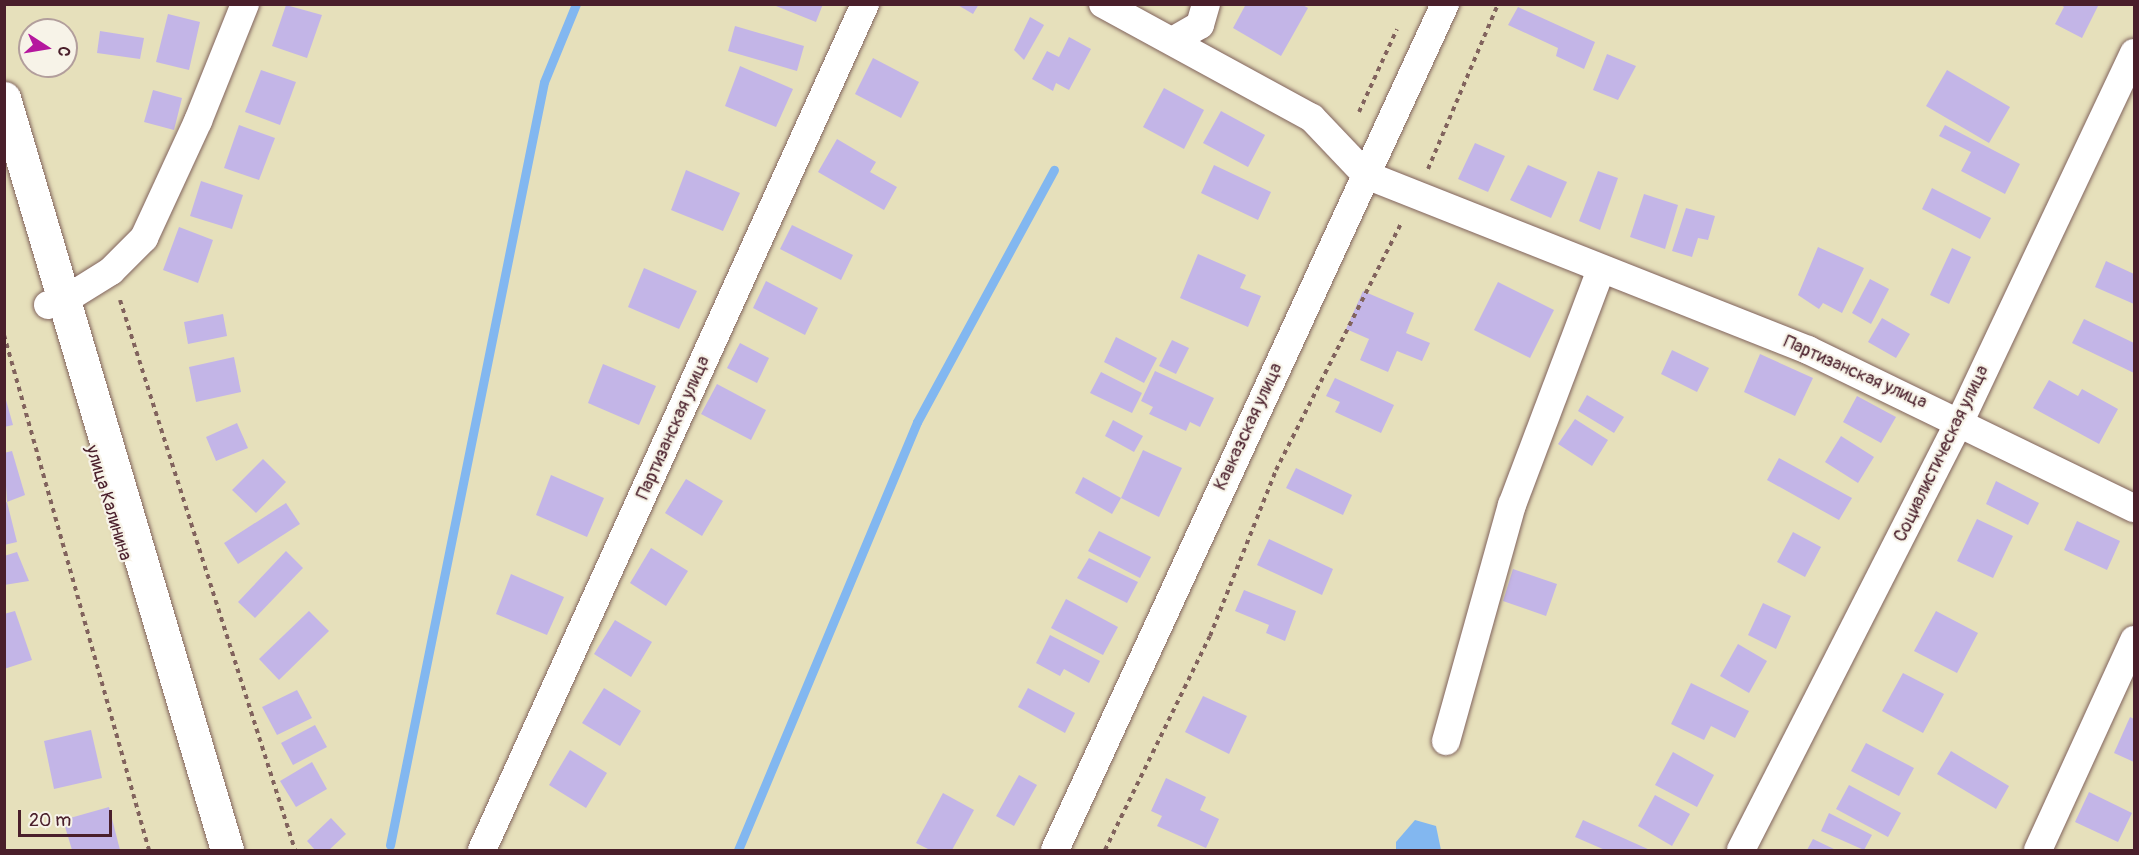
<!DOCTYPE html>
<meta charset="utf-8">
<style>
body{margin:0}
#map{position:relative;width:2139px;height:855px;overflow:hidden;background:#e6e0bb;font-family:Pangolin,sans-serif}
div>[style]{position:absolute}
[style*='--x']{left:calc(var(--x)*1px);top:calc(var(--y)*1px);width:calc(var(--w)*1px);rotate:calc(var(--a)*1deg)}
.water>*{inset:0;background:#82b7f0}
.stream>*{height:9px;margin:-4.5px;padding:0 4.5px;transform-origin:4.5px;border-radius:4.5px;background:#82b7f0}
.building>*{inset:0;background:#c3b5e7}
.path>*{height:4px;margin-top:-2px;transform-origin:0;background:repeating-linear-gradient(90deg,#81635d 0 4.5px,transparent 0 9px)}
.roads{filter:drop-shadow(0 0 2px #81635d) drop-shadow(0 0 2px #81635d)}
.minor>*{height:28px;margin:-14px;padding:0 14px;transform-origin:14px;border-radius:14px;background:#fff}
.secondary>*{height:33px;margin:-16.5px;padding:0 16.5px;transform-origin:16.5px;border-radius:16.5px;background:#fff}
span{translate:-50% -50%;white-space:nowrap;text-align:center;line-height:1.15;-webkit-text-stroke:4.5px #f7f3e8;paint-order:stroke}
.street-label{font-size:18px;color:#4a1f2b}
.frame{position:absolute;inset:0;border:6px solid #4a1f2b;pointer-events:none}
.north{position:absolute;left:18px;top:18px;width:60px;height:60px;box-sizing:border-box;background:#f7f3e8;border:2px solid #b29e9c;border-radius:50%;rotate:102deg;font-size:16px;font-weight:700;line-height:24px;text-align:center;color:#4a1f2b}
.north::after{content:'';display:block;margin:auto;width:21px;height:27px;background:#b5179e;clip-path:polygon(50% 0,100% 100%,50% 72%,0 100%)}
.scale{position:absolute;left:18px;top:810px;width:94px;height:27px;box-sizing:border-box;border:3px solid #4a1f2b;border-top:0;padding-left:8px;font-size:18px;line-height:21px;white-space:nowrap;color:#4a1f2b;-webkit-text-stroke:4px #f7f3e8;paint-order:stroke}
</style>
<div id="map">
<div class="water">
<i style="clip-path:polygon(1415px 820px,1436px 826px,1441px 850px,1396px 850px,1396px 842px)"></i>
</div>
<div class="stream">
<i style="--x:390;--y:845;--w:778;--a:-78.59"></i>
<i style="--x:544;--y:82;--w:84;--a:-67.7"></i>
<i style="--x:738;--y:850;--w:464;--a:-67.3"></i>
<i style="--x:917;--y:422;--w:287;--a:-61.5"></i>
</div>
<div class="building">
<i style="clip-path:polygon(771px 4px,823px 4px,816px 22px)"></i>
<i style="clip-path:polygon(956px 4px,979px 4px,973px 14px)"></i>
<i style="clip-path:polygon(1246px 4px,1301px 4px,1308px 8px,1281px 56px,1233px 28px)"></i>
<i style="clip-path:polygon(2059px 4px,2099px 4px,2082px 38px,2055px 24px,2064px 7px)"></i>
<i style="clip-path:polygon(286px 5px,322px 15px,307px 58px,272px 46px)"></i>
<i style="clip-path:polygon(1518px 7px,1595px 42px,1584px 69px,1556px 56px,1558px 48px,1508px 25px)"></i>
<i style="clip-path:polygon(168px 14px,200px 22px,189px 70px,156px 62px)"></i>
<i style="clip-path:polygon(1030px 17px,1044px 25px,1024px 60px,1014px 50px)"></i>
<i style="clip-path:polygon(735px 26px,804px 46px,797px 71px,728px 51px)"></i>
<i style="clip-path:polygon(100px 31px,144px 38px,140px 59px,97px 53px)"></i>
<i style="clip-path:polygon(1069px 37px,1091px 49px,1069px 90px,1056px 83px,1053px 91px,1032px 79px,1047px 51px,1059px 57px)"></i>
<i style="clip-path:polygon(1607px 54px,1636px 66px,1618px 100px,1593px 90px)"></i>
<i style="clip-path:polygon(873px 58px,919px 82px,901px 118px,855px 94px)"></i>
<i style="clip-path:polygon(740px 66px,793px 89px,776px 127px,725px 106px)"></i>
<i style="clip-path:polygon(261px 70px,296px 82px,280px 125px,245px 112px)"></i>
<i style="clip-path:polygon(1947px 70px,2010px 107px,1989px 143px,1926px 106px)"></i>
<i style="clip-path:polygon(1164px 88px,1204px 110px,1184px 149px,1143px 127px)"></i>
<i style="clip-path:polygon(153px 90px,182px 98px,174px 130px,144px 122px)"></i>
<i style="clip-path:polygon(1221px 111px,1265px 135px,1248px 167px,1203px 143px)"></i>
<i style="clip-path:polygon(239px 125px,275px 138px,259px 180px,224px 168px)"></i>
<i style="clip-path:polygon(1945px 125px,2020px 164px,2005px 194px,1961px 171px,1971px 152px,1939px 136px)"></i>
<i style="clip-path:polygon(837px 139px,876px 162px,870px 172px,897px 187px,884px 210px,818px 172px)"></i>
<i style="clip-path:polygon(1475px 143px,1505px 156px,1488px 192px,1458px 179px)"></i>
<i style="clip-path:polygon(1214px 165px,1271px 192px,1258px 220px,1201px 193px)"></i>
<i style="clip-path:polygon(1528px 165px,1567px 182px,1551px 218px,1510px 200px)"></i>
<i style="clip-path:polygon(686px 170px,740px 193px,723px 231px,671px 210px)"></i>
<i style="clip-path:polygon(1598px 171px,1618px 178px,1600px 230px,1579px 221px)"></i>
<i style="clip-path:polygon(201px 181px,243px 195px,232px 229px,190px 216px)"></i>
<i style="clip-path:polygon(1932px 188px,1991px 218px,1980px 239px,1922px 209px)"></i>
<i style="clip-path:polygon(1644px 194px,1678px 205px,1665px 249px,1630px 237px)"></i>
<i style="clip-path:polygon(1686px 208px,1715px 216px,1708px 240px,1698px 238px,1692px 257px,1672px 251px)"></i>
<i style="clip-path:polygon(792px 225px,853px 255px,841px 280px,780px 249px)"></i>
<i style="clip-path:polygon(179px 227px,213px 240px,198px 283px,163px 270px)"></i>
<i style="clip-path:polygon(1818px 247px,1864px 268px,1842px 313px,1823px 303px,1819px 309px,1798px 295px)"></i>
<i style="clip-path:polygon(1952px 248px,1971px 257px,1949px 304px,1930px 295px)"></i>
<i style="clip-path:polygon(1198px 254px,1246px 275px,1240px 288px,1261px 296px,1248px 327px,1180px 298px)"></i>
<i style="clip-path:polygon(2106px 261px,2134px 274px,2134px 304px,2095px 287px)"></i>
<i style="clip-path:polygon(644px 268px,697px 291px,679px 329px,628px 307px)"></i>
<i style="clip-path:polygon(1870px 279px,1889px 289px,1871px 324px,1852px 313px)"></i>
<i style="clip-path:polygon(766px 281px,818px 308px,805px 335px,753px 308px)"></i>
<i style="clip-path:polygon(1498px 282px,1554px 310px,1530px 358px,1474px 330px)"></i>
<i style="clip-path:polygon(1363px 291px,1414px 313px,1406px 333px,1430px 343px,1422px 361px,1397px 351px,1388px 372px,1360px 360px,1369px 339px,1346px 329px)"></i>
<i style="clip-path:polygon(223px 314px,227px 336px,188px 344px,184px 322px)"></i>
<i style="clip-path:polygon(1882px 318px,1910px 334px,1896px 358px,1868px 342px)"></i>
<i style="clip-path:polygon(2084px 319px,2134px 343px,2134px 373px,2072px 343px)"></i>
<i style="clip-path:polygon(1116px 337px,1157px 358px,1144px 383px,1104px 362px)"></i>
<i style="clip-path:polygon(1172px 340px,1189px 348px,1176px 374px,1159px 366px)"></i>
<i style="clip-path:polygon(740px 343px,769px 358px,757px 383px,727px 368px)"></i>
<i style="clip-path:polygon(1672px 350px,1709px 368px,1697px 392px,1661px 374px)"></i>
<i style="clip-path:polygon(1760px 354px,1813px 378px,1795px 416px,1744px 392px)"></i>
<i style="clip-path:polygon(234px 357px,241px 392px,196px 402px,189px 367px)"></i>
<i style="clip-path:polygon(603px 364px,656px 386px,639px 425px,588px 403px)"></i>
<i style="clip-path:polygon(1155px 371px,1214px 398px,1200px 427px,1190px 422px,1186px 431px,1149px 414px,1153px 407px,1141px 401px)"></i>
<i style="clip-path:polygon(1101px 372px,1142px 393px,1132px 413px,1090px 393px)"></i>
<i style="clip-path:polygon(1335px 378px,1394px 405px,1381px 433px,1335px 412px,1340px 402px,1326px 396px)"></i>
<i style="clip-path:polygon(2049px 380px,2078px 396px,2082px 389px,2118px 409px,2099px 444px,2033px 408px)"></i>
<i style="clip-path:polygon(717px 384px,766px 410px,751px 440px,701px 414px)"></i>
<i style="clip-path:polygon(4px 393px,13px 425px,4px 427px)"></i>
<i style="clip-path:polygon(1587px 395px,1624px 417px,1614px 433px,1578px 411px)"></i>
<i style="clip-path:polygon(1857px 396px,1896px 417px,1881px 443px,1843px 422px)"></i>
<i style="clip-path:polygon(1575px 419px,1608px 440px,1592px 466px,1558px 444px)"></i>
<i style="clip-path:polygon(1113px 420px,1143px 436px,1134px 452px,1105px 436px)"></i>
<i style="clip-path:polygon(237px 423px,248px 448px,216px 461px,206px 437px)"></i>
<i style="clip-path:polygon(1841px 436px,1874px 457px,1858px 483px,1825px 462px)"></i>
<i style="clip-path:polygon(1143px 450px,1182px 468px,1159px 517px,1121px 498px)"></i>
<i style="clip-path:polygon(12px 451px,25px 495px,7px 502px,4px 453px)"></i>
<i style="clip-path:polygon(1779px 458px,1852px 498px,1839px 520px,1767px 480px)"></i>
<i style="clip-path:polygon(263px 459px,286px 482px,256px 513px,232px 490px)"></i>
<i style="clip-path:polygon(1296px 468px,1352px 495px,1343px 515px,1286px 488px)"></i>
<i style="clip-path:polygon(551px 475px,604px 498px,587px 537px,536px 515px)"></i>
<i style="clip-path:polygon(1083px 477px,1121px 498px,1112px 514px,1075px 493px)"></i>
<i style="clip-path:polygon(686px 479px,723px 501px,702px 536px,665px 513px)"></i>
<i style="clip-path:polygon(1996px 481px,2039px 503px,2028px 525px,1986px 504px)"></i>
<i style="clip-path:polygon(7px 502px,17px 542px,4px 545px,4px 503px)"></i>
<i style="clip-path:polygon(286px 503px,300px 524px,238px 564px,224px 543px)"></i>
<i style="clip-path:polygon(1977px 519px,2013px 536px,1993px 578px,1957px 561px)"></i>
<i style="clip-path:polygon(2077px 521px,2120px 541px,2107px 570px,2064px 550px)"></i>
<i style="clip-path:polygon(1099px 531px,1151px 557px,1140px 578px,1088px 551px)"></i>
<i style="clip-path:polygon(1793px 532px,1821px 547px,1805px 577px,1777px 562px)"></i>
<i style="clip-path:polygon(1269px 539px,1333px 569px,1322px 595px,1257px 565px)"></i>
<i style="clip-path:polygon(651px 548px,688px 571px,666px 606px,630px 583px)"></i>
<i style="clip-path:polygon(286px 551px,303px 568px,255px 618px,238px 602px)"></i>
<i style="clip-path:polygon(17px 552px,29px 581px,4px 585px,4px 556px)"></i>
<i style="clip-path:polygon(1089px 558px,1138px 582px,1127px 603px,1077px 578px)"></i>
<i style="clip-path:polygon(1513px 569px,1557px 584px,1546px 616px,1503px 601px)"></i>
<i style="clip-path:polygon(511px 574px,564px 597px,547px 635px,496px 614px)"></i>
<i style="clip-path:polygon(1244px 590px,1296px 611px,1285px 641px,1266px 633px,1269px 625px,1235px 611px)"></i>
<i style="clip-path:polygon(1066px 599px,1118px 627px,1103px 655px,1051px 628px)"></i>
<i style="clip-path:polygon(1763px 603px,1791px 616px,1776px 649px,1748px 635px)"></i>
<i style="clip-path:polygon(15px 611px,32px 660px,4px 669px,4px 614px)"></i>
<i style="clip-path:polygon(309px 611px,329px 631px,279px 680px,259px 659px)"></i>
<i style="clip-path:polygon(1936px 611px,1978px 633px,1957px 673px,1914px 651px)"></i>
<i style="clip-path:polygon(615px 620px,652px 642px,631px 677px,594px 654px)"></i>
<i style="clip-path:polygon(1050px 635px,1100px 661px,1089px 683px,1064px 669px,1060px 676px,1036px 663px)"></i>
<i style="clip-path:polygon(1738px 644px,1767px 661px,1749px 693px,1720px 676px)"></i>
<i style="clip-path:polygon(1903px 673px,1944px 694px,1923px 733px,1882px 711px)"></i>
<i style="clip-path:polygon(1691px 683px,1749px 711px,1735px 738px,1711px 726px,1704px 740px,1671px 724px)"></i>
<i style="clip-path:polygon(604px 688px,641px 711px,620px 746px,582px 723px)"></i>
<i style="clip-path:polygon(1028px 688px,1075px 713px,1065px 733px,1018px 707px)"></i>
<i style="clip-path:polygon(297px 690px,312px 718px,277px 735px,262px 707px)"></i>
<i style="clip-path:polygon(1203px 696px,1247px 716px,1229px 754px,1185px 732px)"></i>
<i style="clip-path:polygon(2130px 717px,2134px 719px,2134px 762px,2114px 753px)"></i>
<i style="clip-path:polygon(315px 725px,327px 747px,293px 765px,281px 743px)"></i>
<i style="clip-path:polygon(91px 730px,102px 778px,54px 789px,44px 741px)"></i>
<i style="clip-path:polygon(1866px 743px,1914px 768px,1899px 796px,1851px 771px)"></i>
<i style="clip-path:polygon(570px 750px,607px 773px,586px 808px,549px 785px)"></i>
<i style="clip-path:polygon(1951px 751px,2009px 786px,1996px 809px,1937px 774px)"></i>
<i style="clip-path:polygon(1673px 752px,1714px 775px,1697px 807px,1655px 785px)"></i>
<i style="clip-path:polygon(312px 762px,327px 789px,296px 807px,280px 781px)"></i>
<i style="clip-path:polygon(1019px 775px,1037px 785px,1014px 826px,996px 816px)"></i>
<i style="clip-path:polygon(1166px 778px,1206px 797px,1200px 810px,1219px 819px,1206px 848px,1157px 826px,1162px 816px,1151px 811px)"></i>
<i style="clip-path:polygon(1849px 785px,1901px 813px,1888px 837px,1836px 809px)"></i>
<i style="clip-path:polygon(2089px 792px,2132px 813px,2118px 842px,2075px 822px)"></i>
<i style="clip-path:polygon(943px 793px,974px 810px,952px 850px,930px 850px,916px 843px)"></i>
<i style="clip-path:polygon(1655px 795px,1690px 814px,1672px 846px,1638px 826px)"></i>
<i style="clip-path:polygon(109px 807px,120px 850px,72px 850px,63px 820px)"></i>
<i style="clip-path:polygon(1829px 813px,1872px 835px,1864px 850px,1821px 831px)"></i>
<i style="clip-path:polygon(331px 818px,346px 834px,329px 850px,315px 850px,307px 841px)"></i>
<i style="clip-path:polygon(1583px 820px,1650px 850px,1605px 850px,1575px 837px)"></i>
<i style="clip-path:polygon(1813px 839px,1836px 850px,1807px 850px)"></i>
</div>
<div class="path">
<i style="--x:1359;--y:112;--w:91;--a:-65.4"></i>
<i style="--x:1428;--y:169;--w:179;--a:-67"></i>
<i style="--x:120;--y:300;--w:577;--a:72.35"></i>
<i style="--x:4;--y:335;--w:535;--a:74.28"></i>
<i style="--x:1105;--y:850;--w:238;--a:-63.9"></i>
<i style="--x:1210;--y:636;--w:179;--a:-68.3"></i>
<i style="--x:1276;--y:470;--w:278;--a:-63.1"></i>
</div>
<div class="roads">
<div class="minor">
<i style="--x:1103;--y:4;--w:238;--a:28.6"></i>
<i style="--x:1312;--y:118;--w:79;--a:46.5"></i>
<i style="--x:1366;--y:175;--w:475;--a:21.6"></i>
<i style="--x:1808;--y:350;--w:362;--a:25.9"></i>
<i style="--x:1174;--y:40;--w:30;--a:-30"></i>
<i style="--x:1200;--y:25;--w:22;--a:-74"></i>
<i style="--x:48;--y:305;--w:16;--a:-15"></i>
<i style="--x:63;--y:301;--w:57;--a:-32"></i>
<i style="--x:111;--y:271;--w:47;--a:-45"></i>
<i style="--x:144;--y:238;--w:129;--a:-65.2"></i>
<i style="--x:198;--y:121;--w:126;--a:-68.1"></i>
<i style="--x:1446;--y:741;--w:245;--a:-74.4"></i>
<i style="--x:1512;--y:505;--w:252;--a:-69.3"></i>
<i style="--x:482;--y:850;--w:929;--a:-65.64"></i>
<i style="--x:1055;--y:850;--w:932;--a:-65.25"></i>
<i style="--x:1741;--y:850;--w:482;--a:-63"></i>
<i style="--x:1960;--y:421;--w:407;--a:-64.7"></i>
<i style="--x:2038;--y:850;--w:231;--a:-65.4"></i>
</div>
<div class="secondary">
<i style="--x:4;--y:98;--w:784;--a:73.48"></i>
</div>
</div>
<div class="street-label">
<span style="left:1855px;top:373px;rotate:24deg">Партизанская улица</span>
<span style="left:1249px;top:427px;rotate:-65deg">Кавказская улица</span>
<span style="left:674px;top:428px;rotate:-66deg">Партизанская улица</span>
<span style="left:1942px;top:454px;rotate:-64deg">Социалистическая улица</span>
<span style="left:108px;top:503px;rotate:73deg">улица Калинина</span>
</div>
<div class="frame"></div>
<div class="north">С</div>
<div class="scale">20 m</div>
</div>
